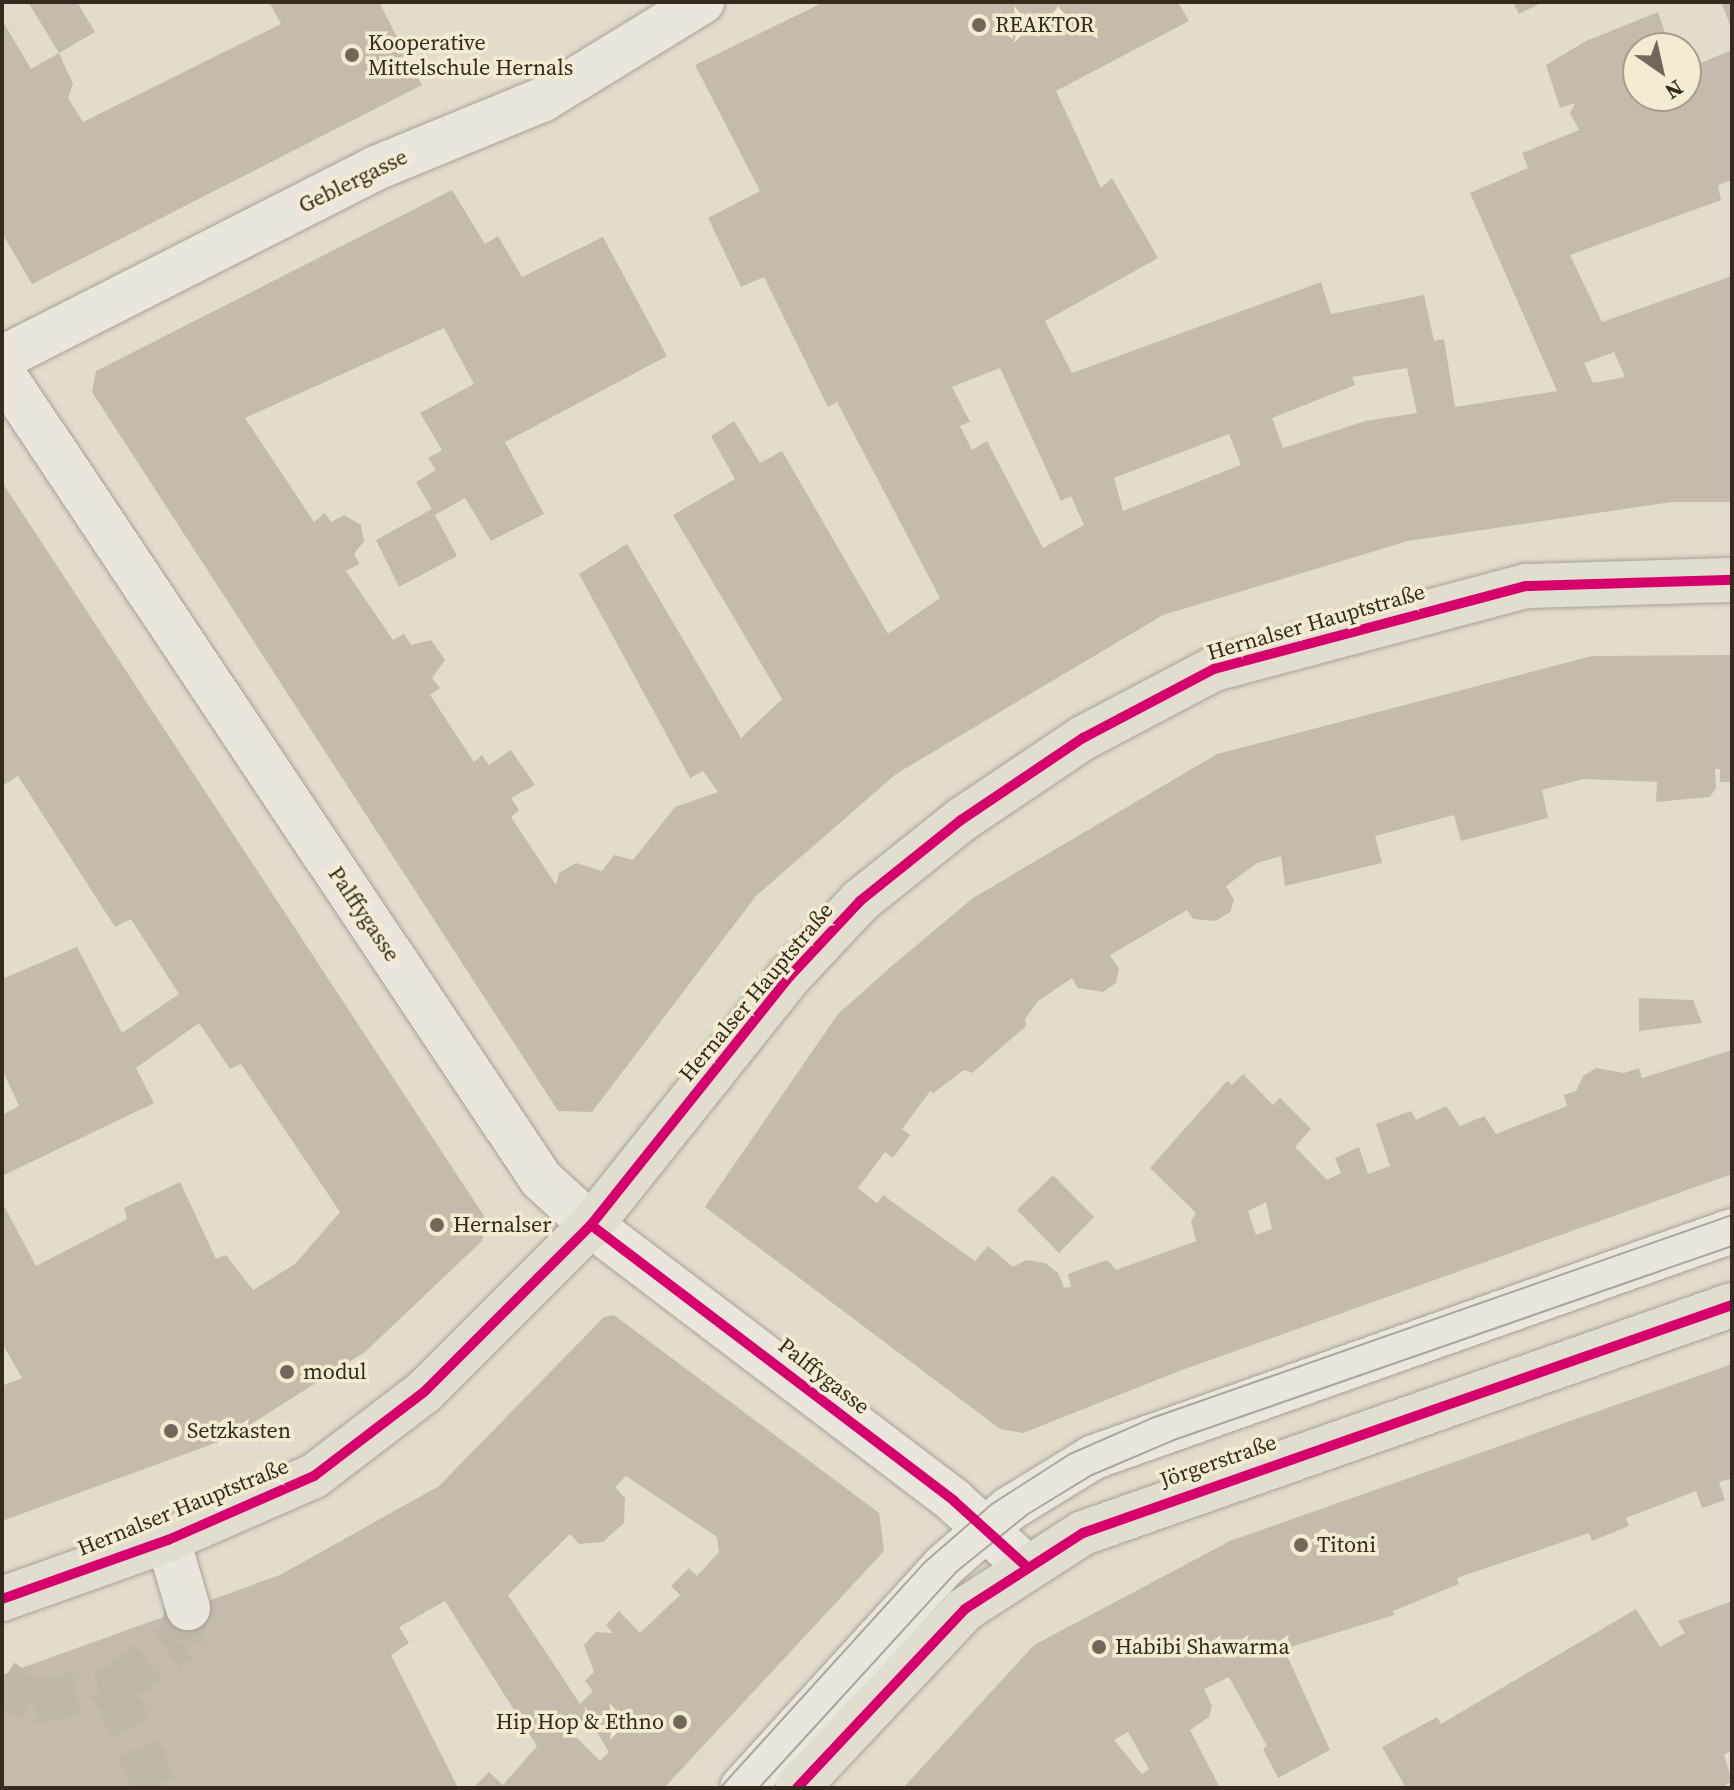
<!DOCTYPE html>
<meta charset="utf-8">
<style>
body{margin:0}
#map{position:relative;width:1734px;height:1790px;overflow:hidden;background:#e2dccc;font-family:"Source Serif 4",serif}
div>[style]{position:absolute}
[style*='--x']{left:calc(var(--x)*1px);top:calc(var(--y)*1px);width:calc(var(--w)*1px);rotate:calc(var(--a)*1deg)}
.building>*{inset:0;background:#c5bbad}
.minor-tunnel>*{height:44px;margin-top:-22px;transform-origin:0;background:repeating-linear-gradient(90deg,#bfb8a9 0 44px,transparent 0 66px)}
.roads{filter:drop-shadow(0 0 2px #a7a195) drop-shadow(0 0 2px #a7a195)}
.minor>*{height:44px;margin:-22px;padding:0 22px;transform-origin:22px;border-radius:22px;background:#eae6dd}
.major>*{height:44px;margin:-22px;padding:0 22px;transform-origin:22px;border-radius:22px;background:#e1ddcf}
.tram>*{height:2px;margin:-1px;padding:0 1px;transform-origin:1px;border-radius:1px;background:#a9a69d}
.cycleway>*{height:10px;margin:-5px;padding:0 5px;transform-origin:5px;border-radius:5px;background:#d6006c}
.dots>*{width:22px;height:22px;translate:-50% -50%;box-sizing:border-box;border:4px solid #f3ebd2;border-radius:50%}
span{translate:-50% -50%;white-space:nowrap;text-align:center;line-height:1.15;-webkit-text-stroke:7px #f3ebd2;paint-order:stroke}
.poi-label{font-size:22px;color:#342a1e}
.left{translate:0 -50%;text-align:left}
.right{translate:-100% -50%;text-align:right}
.street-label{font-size:22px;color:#342a1e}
.frame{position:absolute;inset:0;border:4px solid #342a1e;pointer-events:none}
.north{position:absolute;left:1622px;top:32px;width:80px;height:80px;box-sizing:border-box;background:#f3ebd2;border:2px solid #a79e8a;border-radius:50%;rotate:146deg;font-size:22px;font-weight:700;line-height:32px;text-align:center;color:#342a1e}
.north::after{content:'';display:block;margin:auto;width:28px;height:36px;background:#71685b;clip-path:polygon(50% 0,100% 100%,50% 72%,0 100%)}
</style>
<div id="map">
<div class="building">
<i style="clip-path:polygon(28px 2px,77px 2px,95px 32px,59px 53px)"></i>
<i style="clip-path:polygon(269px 2px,379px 2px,422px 85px,32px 284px,2px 233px,2px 20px,31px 69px,59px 53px,73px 84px,68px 98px,83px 122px,281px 24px)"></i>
<i style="clip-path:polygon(evenodd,824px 2px,1178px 2px,1189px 21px,1056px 91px,1101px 188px,1112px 178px,1158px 258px,1045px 321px,1072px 373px,1321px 282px,1331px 314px,1424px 295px,1434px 341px,1444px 339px,1455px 407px,1557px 391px,1470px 193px,1528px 168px,1522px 153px,1579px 130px,1570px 113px,1575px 103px,1560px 108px,1546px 65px,1586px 41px,1658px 12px,1670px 48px,1638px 48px,1638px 96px,1686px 96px,1686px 69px,1732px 50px,1732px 180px,1718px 185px,1721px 200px,1570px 255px,1602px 322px,1732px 276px,1732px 502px,1672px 502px,1408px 541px,1163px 615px,896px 774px,756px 896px,592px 1112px,558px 1111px,92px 392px,96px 371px,452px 190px,485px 244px,498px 236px,522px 277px,603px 237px,667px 356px,505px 442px,544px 514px,491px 541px,465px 498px,435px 515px,457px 556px,399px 587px,376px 540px,432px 509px,416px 482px,436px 470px,428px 458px,442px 450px,420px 413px,474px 384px,444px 328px,245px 418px,314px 522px,325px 513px,331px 522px,344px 515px,361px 525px,364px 541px,354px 554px,359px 564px,346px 571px,393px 640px,404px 634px,411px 645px,431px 640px,445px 660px,432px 678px,440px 688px,430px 695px,474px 762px,482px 755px,489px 765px,511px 750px,535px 785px,511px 798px,519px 810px,511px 817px,556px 885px,559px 873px,576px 863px,602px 871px,614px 855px,633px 860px,675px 807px,718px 792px,703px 771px,690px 778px,579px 574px,627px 544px,741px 738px,782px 699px,673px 515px,735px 479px,711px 436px,734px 421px,760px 463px,782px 451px,888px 634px,940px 598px,837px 402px,828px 407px,764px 277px,741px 287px,708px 218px,760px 191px,695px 65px,824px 2px,1614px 352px,1625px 377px,1593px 383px,1584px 363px,1614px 352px,824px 2px,1000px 368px,1061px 501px,1071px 496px,1084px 525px,1043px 548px,987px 441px,972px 450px,960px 426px,970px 422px,952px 387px,1000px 368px,824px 2px,1407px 368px,1417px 413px,1365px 421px,1283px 448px,1272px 418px,1355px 385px,1352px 377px,1407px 368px,824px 2px,1229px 434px,1241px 465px,1123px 511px,1114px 478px,1229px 434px)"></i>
<i style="clip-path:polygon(1513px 2px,1543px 2px,1519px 14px)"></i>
<i style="clip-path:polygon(1721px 2px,1732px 2px,1732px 30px)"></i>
<i style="clip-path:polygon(2px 482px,486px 1219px,482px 1241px,365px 1352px,229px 1438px,2px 1521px,2px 1386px,22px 1378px,2px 1343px,2px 1202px,36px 1266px,127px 1219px,124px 1208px,180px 1182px,216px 1259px,226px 1255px,253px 1290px,295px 1264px,340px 1212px,241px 1064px,230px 1069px,199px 1023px,136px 1068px,154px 1103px,2px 1176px,2px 1115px,19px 1106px,2px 1069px,2px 979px,77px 947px,122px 1033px,179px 994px,131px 919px,115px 927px,18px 776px,2px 786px)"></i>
<i style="clip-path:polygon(evenodd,1732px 655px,1732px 782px,1720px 782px,1720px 769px,1715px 769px,1716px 788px,1710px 797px,1656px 802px,1657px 782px,1583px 779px,1542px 790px,1548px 818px,1461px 841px,1454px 815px,1375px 836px,1382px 863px,1285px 886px,1281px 856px,1257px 863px,1226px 886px,1234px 900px,1230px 912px,1216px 921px,1193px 919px,1187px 910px,1110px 955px,1119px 969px,1116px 983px,1103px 992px,1078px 988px,1072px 978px,1038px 1001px,1025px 1019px,1026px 1026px,972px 1073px,964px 1070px,932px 1094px,931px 1090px,902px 1129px,910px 1135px,893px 1158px,885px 1152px,858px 1188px,877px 1203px,883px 1195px,975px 1261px,988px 1246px,1013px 1267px,1026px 1260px,1045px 1263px,1058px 1273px,1064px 1288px,1071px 1287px,1068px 1274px,1107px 1260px,1116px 1270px,1196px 1241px,1191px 1221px,1196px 1213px,1150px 1168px,1227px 1081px,1232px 1085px,1243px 1074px,1273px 1105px,1280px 1098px,1311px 1129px,1295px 1147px,1327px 1180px,1341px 1173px,1335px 1158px,1359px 1147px,1368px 1174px,1390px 1166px,1376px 1124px,1411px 1111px,1416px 1120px,1446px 1106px,1460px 1126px,1484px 1116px,1496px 1134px,1567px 1106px,1564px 1095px,1576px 1091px,1583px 1076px,1596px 1068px,1624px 1073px,1639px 1068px,1642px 1078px,1732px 1050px,1732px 1174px,1182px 1370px,1023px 1433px,1000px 1429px,705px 1207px,838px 1014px,893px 965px,973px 898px,1217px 754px,1592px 656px,1732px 655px,1266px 1202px,1272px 1229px,1256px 1235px,1248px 1211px,1266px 1202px)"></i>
<i style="clip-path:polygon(1639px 998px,1693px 1000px,1702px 1023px,1639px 1031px)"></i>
<i style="clip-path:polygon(1053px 1175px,1094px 1217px,1059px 1253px,1017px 1210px)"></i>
<i style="clip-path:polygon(evenodd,614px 1315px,879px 1513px,884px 1551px,664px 1788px,473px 1788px,489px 1772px,503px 1785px,537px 1746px,445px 1601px,399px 1627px,409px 1643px,391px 1655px,458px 1788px,2px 1788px,2px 1675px,280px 1575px,439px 1486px,604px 1317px,614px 1315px,626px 1476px,717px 1537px,719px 1552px,697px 1576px,689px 1568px,671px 1586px,680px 1595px,640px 1633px,619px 1611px,606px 1625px,613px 1633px,596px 1632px,584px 1645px,594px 1672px,585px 1681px,593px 1691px,580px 1704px,508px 1595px,570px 1534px,579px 1544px,603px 1542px,624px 1523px,625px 1498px,615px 1487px,626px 1476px,614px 1315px,588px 1718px,609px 1752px,600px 1761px,570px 1731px,588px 1718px)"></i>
<i style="clip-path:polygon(evenodd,1732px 1364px,1732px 1478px,1719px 1482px,1725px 1500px,1702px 1508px,1696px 1491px,1626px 1518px,1629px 1526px,1592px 1541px,1589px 1533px,1457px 1578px,1459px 1584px,1393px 1611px,1394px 1615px,1284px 1649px,1330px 1750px,1278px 1778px,1263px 1749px,1267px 1746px,1229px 1677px,1204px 1689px,1212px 1706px,1209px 1717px,1190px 1730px,1220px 1788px,903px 1788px,1034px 1645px,1230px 1541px,1732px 1364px,1128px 1732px,1149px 1769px,1142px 1774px,1114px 1740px,1128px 1732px)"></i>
<i style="clip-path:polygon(1732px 1601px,1732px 1750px,1724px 1755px,1732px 1781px,1721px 1788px,1406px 1788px,1382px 1747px,1437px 1717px,1441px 1724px,1636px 1609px,1660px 1647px,1685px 1633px,1678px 1621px)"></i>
</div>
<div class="minor-tunnel">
<i style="--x:2;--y:1681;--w:37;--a:34"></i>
<i style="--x:33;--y:1702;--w:81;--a:-9.9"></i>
<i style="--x:113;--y:1688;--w:82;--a:-35.6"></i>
<i style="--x:180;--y:1640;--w:33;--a:-76"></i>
<i style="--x:113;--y:1688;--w:108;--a:67.2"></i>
</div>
<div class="roads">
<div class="minor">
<i style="--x:2;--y:358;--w:419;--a:-26.9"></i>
<i style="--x:376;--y:168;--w:179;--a:-22.3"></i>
<i style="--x:542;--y:100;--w:188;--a:-31.5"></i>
<i style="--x:2;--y:372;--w:970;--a:56.26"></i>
<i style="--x:541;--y:1179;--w:68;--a:42.6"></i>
<i style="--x:591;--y:1225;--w:456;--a:37.2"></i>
<i style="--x:954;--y:1501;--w:97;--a:42.1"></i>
<i style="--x:168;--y:1540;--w:71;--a:73.6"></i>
<i style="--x:742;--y:1788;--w:300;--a:-47.7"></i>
<i style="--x:944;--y:1566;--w:86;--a:-41.2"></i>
<i style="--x:1009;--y:1509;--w:100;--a:-31.5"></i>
<i style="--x:1094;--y:1457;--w:677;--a:-19.51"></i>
</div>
<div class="major">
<i style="--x:2;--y:1599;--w:176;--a:-19.6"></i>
<i style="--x:168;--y:1540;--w:159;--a:-23.7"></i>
<i style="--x:314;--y:1476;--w:138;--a:-37.4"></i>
<i style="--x:424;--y:1392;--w:236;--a:-45"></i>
<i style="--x:591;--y:1225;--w:317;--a:-51.4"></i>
<i style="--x:789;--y:977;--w:104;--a:-46.9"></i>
<i style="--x:860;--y:901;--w:129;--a:-38.7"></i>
<i style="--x:961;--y:820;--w:147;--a:-33.9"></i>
<i style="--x:1083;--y:738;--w:148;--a:-27.8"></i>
<i style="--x:1214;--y:669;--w:323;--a:-14.9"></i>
<i style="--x:1526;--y:586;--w:206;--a:-1.7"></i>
<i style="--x:797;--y:1788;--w:245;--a:-46.8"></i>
<i style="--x:965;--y:1609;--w:140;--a:-32.8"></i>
<i style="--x:1083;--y:1533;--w:688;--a:-19.36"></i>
</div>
</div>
<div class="tram">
<i style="--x:720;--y:1788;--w:305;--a:-47.8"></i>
<i style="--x:925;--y:1562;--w:89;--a:-40.9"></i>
<i style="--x:992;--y:1504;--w:93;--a:-32.7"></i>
<i style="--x:1070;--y:1454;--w:90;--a:-23.7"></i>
<i style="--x:1152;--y:1418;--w:614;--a:-19.29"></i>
<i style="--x:759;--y:1788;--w:292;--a:-47.6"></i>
<i style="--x:956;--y:1572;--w:92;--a:-38.9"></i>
<i style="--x:1028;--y:1514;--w:75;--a:-31.4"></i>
<i style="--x:1092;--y:1475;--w:89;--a:-23.1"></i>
<i style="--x:1174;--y:1440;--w:591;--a:-19.17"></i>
</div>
<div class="cycleway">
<i style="--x:591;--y:1225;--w:456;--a:37.2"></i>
<i style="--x:954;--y:1501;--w:97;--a:42.1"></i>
<i style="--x:2;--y:1599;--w:176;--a:-19.6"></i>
<i style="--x:168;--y:1540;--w:159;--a:-23.7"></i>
<i style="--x:314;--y:1476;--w:138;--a:-37.4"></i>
<i style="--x:424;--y:1392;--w:236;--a:-45"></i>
<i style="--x:591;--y:1225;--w:317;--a:-51.4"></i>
<i style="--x:789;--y:977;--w:104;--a:-46.9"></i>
<i style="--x:860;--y:901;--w:129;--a:-38.7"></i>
<i style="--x:961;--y:820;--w:147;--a:-33.9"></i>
<i style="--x:1083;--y:738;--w:148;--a:-27.8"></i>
<i style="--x:1214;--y:669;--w:323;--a:-14.9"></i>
<i style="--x:1526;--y:586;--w:206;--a:-1.7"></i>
<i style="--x:797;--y:1788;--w:245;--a:-46.8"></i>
<i style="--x:965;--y:1609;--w:140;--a:-32.8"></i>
<i style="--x:1083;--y:1533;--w:688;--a:-19.36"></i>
</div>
<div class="dots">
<i style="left:979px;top:25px;background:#71685b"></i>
<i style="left:352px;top:55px;background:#71685b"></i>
<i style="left:437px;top:1225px;background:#71685b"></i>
<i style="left:287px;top:1372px;background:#71685b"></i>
<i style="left:171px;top:1431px;background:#71685b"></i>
<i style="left:1301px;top:1545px;background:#71685b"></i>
<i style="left:1099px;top:1647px;background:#71685b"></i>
<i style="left:680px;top:1722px;background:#71685b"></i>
</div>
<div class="poi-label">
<span class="left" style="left:995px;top:25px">REAKTOR</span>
<span class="left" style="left:368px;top:55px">Kooperative<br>Mittelschule Hernals</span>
<span class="left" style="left:453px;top:1225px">Hernalser</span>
<span class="left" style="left:303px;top:1372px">modul</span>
<span class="left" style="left:187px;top:1431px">Setzkasten</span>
<span class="left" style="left:1317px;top:1545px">Titoni</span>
<span class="left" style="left:1115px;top:1647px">Habibi Shawarma</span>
<span class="right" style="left:664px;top:1722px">Hip Hop &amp; Ethno</span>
</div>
<div class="street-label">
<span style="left:353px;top:181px;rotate:-26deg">Geblergasse</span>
<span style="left:1316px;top:622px;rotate:-16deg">Hernalser Hauptstraße</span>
<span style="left:364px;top:914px;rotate:56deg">Palffygasse</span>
<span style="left:756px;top:992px;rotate:-50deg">Hernalser Hauptstraße</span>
<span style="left:824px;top:1376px;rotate:38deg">Palffygasse</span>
<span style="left:1218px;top:1461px;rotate:-19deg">Jörgerstraße</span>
<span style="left:183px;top:1507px;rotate:-22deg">Hernalser Hauptstraße</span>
</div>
<div class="frame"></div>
<div class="north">N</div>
</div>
